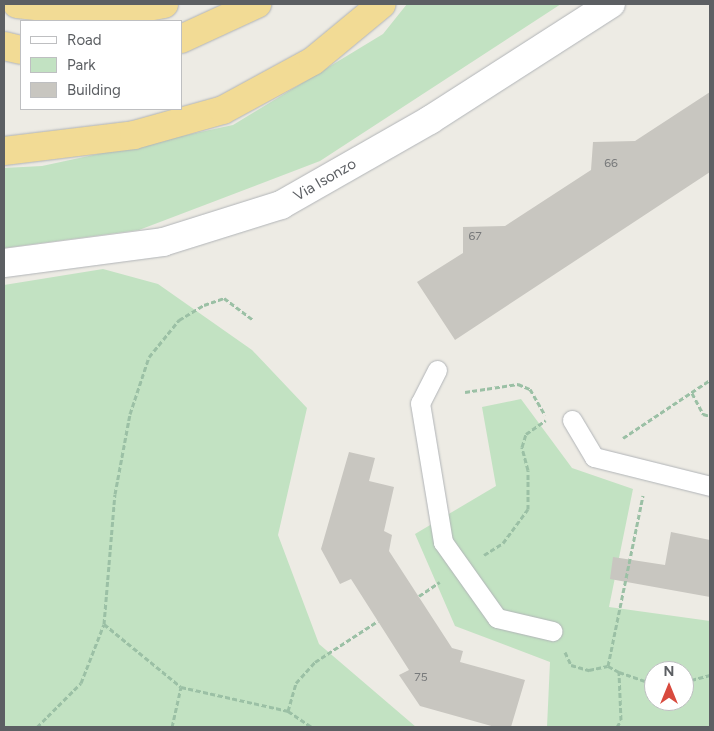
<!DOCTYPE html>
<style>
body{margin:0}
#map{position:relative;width:714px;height:731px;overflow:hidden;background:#edebe4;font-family:Figtree,sans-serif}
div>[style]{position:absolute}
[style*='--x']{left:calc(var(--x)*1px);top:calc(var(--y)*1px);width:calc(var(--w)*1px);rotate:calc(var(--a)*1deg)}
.green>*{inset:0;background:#c2e2c2}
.building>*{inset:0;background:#c8c6c0}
.path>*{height:3px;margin-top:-1.5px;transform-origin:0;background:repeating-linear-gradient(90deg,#9bc0a5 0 5px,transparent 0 7.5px)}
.roads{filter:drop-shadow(0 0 1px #b1b4b7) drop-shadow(0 0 1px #b1b4b7)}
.service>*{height:19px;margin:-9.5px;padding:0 9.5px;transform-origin:9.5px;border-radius:9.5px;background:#fff}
.minor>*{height:28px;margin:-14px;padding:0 14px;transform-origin:14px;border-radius:14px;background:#fff}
.motorway>*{height:28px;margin:-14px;padding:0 14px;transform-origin:14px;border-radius:14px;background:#f2db95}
span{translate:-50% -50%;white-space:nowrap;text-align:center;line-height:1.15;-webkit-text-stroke:5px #fff;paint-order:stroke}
.number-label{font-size:12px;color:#77797a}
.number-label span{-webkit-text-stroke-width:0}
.street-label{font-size:15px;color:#5c5f63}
.frame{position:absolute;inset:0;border:5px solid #5c5f63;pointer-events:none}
.legend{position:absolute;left:20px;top:20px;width:162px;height:90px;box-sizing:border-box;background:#fff;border:1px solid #bebfc1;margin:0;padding:6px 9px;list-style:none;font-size:15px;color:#5c5f63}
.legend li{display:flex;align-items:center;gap:10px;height:25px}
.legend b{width:25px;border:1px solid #bebfc1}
.north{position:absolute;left:644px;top:661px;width:50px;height:50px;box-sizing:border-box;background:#fff;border:1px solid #bebfc1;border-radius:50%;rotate:0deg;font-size:14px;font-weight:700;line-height:20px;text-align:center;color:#5c5f63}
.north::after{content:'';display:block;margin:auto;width:18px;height:22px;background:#d84a3e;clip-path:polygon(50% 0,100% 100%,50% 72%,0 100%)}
</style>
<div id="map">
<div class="green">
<i style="clip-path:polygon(407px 4px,561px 4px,320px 161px,139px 230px,4px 248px,4px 168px,42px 166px,233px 125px,383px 34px)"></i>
<i style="clip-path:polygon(103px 269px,158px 284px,252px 350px,307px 408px,278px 535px,319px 644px,416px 727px,4px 727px,4px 285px)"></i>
<i style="clip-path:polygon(evenodd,521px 399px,572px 468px,633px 489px,609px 607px,710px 621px,710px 727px,547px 727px,550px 662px,455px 626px,415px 534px,496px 486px,482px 407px,521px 399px,654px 671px,684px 671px,684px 701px,654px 701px,654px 671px)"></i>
</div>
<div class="building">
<i style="clip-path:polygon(710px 92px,710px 172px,455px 340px,417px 282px,463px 253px,463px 227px,505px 226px,591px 170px,593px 142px,635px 141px)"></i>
<i style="clip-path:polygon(349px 452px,375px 458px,369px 481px,394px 487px,384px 531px,392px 535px,389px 551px,452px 648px,463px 651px,460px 662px,525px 680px,511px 727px,495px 727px,420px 706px,399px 675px,409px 670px,351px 579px,340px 584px,321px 549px)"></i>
<i style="clip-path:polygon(671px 532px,710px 540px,710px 597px,610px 579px,613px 557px,665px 565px)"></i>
</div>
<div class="path">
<i style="--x:465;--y:392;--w:54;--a:-8.6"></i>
<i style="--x:518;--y:384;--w:13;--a:23"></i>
<i style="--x:530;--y:389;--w:30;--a:60"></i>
<i style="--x:692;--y:393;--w:24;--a:62"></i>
<i style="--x:703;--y:414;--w:7;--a:16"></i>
<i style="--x:623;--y:438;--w:105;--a:-33.7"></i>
<i style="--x:484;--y:555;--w:22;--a:-32"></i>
<i style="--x:503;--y:543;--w:42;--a:-53.7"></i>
<i style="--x:528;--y:509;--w:39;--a:-90"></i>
<i style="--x:528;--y:470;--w:24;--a:-105"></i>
<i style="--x:522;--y:447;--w:14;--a:-73"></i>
<i style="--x:526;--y:434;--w:24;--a:-35"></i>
<i style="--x:419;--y:596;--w:25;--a:-34"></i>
<i style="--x:104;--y:624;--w:130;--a:-85.2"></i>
<i style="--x:115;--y:494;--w:81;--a:-79.4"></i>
<i style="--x:130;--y:414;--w:60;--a:-71.6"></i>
<i style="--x:149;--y:357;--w:48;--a:-51"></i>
<i style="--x:179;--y:320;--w:29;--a:-31"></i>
<i style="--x:204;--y:305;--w:21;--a:-19"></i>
<i style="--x:224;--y:298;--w:36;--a:37"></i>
<i style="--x:565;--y:652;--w:14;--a:65"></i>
<i style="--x:571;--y:665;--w:19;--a:16"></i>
<i style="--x:589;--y:670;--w:19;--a:-12"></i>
<i style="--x:619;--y:672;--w:13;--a:-151"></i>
<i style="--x:608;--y:666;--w:174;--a:-78.4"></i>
<i style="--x:684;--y:682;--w:27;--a:-15"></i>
<i style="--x:288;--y:711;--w:29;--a:-74"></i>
<i style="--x:296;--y:683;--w:28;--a:-48"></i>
<i style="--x:315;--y:662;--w:75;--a:-33.1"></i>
<i style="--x:37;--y:727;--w:62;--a:-45"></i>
<i style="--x:81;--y:683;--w:63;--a:-68.7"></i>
<i style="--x:104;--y:624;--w:99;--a:39.3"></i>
<i style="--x:181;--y:687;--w:110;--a:12.6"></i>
<i style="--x:288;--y:711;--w:29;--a:34"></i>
<i style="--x:172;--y:727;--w:41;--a:-77.3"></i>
<i style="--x:617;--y:727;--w:8;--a:-60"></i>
<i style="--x:621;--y:720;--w:48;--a:-92.4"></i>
<i style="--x:619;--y:672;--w:37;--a:19"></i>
</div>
<div class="roads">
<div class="service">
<i style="--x:437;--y:370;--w:37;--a:117"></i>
<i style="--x:420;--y:403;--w:141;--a:80.6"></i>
<i style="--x:443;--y:542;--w:93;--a:54.6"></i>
<i style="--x:497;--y:618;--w:57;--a:13.3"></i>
<i style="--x:572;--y:420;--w:43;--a:59.3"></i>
<i style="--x:594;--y:457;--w:120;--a:14"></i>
</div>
<div class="minor">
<i style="--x:4;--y:263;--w:160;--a:-7.5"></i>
<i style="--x:163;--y:242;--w:124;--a:-17.4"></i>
<i style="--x:281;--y:205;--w:172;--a:-29.7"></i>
<i style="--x:430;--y:120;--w:215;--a:-32.7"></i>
</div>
<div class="motorway">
<i style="--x:17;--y:4;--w:94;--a:6.1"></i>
<i style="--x:110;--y:14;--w:55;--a:-10.5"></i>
<i style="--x:181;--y:39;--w:84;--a:-24.7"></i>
<i style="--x:4;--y:46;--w:17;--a:13"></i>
<i style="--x:4;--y:151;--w:131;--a:-7"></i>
<i style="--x:134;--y:135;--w:92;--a:-15.7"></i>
<i style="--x:223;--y:110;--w:102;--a:-28.6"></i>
<i style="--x:313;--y:61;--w:89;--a:-39.6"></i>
</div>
</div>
<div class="number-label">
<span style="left:611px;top:164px">66</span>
<span style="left:475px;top:237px">67</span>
<span style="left:421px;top:678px">75</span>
</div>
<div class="street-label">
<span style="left:325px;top:180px;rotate:-30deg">Via Isonzo</span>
</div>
<div class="frame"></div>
<ul class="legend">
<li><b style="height:6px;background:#fff"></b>Road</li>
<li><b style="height:14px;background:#c2e2c2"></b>Park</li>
<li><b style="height:14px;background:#c8c6c0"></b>Building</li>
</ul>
<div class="north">N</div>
</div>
